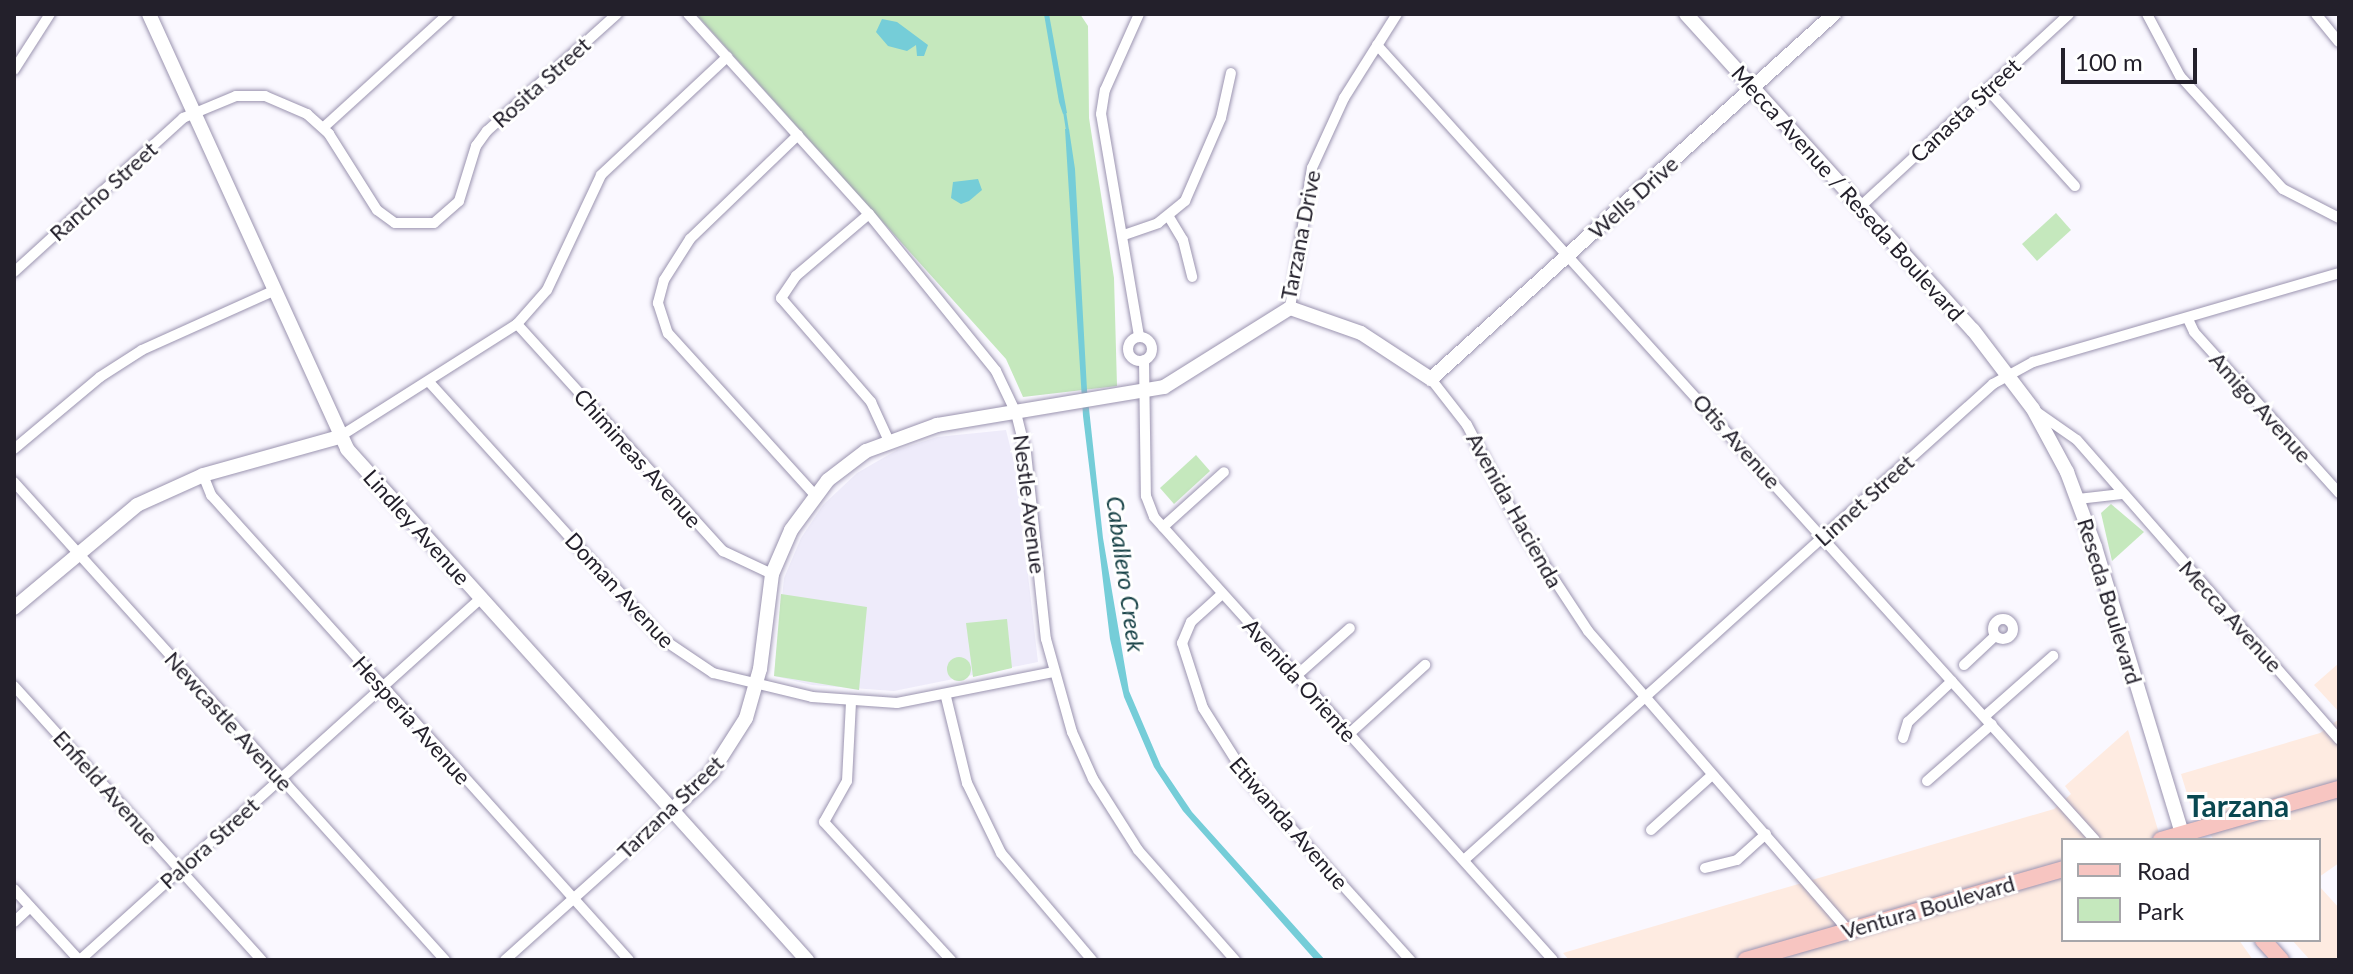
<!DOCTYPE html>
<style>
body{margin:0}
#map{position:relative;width:2353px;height:974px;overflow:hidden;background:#faf8ff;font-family:Lato,sans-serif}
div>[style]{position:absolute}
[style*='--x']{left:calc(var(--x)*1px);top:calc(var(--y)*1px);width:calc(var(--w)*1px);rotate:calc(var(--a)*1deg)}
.commercial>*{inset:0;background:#feebe1}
.built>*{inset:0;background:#eeebfa}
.green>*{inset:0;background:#c5e8bd}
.round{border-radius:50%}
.water>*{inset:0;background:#75cdd8}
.stream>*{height:3px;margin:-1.5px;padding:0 1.5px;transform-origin:1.5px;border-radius:1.5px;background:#75cdd8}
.roads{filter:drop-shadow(0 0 2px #9b94b0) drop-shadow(0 0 2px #9b94b0)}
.street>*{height:10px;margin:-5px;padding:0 5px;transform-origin:5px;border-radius:5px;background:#fff}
.street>.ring{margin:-5px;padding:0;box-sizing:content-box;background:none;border:10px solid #fff;border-radius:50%}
.secondary>*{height:14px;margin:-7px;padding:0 7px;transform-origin:7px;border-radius:7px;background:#fff}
.primary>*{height:16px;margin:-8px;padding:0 8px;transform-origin:8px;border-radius:8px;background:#f7c5c1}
span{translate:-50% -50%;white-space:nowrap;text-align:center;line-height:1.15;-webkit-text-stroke:6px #fff;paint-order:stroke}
.street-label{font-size:22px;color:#23202b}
.water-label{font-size:24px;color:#194348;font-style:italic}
.district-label{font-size:30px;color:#094851;font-weight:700}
.frame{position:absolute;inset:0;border:16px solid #23202b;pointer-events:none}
.legend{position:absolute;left:2061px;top:838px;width:260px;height:104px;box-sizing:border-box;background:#fff;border:2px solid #a7a6aa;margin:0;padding:10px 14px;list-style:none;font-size:24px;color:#23202b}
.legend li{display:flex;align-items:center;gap:16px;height:40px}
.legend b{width:40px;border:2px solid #a7a6aa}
.scale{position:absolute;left:2061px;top:48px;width:136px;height:36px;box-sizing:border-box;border:4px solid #23202b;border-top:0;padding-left:10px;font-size:24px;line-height:28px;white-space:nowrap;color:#23202b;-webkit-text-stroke:6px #fff;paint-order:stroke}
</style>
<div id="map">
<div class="commercial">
<i style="clip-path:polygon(2339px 663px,2339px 712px,2314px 685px)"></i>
<i style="clip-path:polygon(2339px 719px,2339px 863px,2319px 877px,2319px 840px,2214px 840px,2191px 807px,2181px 774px,2320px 733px)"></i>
<i style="clip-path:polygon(2128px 730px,2161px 840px,2063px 840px,2063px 940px,2239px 940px,2253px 960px,1569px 960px,1563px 953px,2054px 809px,2071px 794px,2065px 786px)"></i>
<i style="clip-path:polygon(2320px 887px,2339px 908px,2339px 960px,2310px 960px,2292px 940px,2319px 940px)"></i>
</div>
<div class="built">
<i style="clip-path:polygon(1006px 430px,1016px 470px,1038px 662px,894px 691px,812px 685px,774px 676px,784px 578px,801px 538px,823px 505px,857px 473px,897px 450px,937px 437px)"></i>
</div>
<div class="green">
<i style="clip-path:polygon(696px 14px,1080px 14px,1088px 26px,1089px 118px,1114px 278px,1117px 386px,1023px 397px,1006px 359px)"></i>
<i style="clip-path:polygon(2056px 213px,2071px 230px,2037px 261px,2022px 244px)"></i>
<i style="clip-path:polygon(1196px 455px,1210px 471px,1174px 504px,1160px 488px)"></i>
<i style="clip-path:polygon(2111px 504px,2144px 532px,2112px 561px,2101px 513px)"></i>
<i style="clip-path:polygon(781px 594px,867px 607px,859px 690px,774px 676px)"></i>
<i style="clip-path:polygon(1007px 619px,1012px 668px,973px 677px,966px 623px)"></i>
<i class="round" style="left:947px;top:657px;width:24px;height:24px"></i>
</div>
<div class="water">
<i style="clip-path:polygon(1044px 14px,1049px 14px,1067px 113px,1063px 114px,1059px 102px)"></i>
<i style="clip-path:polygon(882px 19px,897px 22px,928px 45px,924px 56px,917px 56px,916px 45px,907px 51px,888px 46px,876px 32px)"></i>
<i style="clip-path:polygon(1065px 129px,1069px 129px,1075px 169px,1087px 390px,1103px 538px,1129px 691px,1161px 766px,1192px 812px,1325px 960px,1315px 960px,1183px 811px,1154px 767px,1124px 697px,1110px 639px,1083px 416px)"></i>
<i style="clip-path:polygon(978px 179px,982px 190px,969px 201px,961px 204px,951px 198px,953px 182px)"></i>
</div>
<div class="stream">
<i style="--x:1064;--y:111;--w:20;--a:81"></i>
</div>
<div class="roads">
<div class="street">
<i style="--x:688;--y:14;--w:270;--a:47.9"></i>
<i style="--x:869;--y:214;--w:202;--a:51"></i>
<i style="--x:996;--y:371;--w:47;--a:64.5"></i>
<i style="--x:1016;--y:413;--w:41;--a:76"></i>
<i style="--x:1026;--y:453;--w:187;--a:83.9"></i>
<i style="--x:1046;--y:639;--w:97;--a:74.4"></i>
<i style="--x:1072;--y:732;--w:51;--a:65.9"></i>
<i style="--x:1093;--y:779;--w:84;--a:57.6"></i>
<i style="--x:1138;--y:850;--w:147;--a:48.6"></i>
<i style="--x:2147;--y:14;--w:70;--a:62"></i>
<i style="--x:2180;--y:76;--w:153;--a:47.7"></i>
<i style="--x:2283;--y:189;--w:63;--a:27.4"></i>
<i style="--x:2316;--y:14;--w:36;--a:51"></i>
<i style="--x:1377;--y:45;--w:1071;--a:47.91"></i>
<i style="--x:14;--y:70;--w:67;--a:-57.3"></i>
<i style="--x:1987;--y:89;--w:131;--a:47.8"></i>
<i style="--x:324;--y:127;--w:168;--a:-42.3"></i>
<i style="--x:798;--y:135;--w:150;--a:136.1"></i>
<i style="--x:690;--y:239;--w:49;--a:122.4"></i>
<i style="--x:664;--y:280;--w:24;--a:105"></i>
<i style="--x:658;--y:303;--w:32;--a:72"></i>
<i style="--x:668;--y:333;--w:217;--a:47.8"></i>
<i style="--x:1861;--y:206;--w:283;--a:-42.7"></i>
<i style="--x:869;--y:214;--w:96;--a:139.7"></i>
<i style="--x:796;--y:276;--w:27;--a:124"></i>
<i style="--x:781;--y:298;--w:138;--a:49.1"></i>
<i style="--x:871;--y:402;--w:41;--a:65.3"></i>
<i style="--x:1169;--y:217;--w:27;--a:59"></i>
<i style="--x:1183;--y:240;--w:38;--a:76"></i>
<i style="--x:1124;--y:235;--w:36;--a:-19"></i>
<i style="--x:1158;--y:223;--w:35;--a:-39"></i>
<i style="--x:1185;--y:201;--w:90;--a:-66.6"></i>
<i style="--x:1221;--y:118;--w:46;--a:-77.5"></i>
<i style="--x:14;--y:272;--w:229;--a:-42.3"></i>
<i style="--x:183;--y:118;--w:57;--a:-22.5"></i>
<i style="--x:236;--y:96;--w:29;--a:0"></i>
<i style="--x:265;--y:96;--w:46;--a:23.2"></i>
<i style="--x:307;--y:114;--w:30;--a:42"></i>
<i style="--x:329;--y:134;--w:90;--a:57.7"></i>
<i style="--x:377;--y:210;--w:22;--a:36"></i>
<i style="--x:395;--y:223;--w:39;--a:0"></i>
<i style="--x:434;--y:223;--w:33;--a:-41"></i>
<i style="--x:459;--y:201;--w:58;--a:-72.8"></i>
<i style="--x:476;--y:146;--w:19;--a:-54"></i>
<i style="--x:487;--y:131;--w:175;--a:-42"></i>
<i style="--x:1290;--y:308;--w:142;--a:-81.1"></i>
<i style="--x:1312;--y:168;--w:77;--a:-65.4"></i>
<i style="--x:1344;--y:98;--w:99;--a:-57.8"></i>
<i style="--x:2188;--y:319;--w:14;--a:65"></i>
<i style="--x:2194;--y:332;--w:217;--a:48"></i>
<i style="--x:517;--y:324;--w:307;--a:47.8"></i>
<i style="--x:723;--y:551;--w:54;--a:25.1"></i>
<i style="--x:1139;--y:336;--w:225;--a:-99.7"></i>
<i style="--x:1101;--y:114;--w:24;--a:-81"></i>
<i style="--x:1105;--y:90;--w:83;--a:-65.9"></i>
<i class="ring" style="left:1128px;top:337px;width:14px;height:14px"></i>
<i style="--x:1144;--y:360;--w:136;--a:89.2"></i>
<i style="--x:1146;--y:496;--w:22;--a:69"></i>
<i style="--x:1154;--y:517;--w:596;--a:47.99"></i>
<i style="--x:1431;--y:379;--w:58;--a:52"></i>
<i style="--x:1467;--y:425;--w:121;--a:62.4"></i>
<i style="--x:1523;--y:532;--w:118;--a:56.7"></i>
<i style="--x:1588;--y:631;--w:396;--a:49"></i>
<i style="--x:430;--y:383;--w:344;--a:47.8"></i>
<i style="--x:661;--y:638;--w:63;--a:33.9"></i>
<i style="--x:713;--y:673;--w:102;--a:13.6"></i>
<i style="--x:812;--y:697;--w:85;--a:4"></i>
<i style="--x:897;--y:703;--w:159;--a:-11.2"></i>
<i style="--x:2034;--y:410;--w:52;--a:34.9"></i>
<i style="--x:2077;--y:440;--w:398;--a:48.8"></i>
<i style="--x:339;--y:437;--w:211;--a:-32.4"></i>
<i style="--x:517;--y:324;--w:45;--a:-48.6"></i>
<i style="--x:547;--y:290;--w:127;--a:-64.8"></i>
<i style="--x:601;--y:175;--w:173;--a:-43.1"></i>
<i style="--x:14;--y:449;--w:112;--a:-39.9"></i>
<i style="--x:100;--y:377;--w:50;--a:-32.7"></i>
<i style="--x:142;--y:350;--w:144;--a:-24.2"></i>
<i style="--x:203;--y:475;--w:22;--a:68"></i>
<i style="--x:211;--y:495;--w:625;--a:48.05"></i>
<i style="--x:14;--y:482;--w:644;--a:47.96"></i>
<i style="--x:2078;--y:499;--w:44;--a:-6.5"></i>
<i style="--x:1163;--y:527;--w:82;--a:-42"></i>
<i style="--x:1222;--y:594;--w:42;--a:137.9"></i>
<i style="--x:1191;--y:622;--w:23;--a:113"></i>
<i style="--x:1182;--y:643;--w:68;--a:72.1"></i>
<i style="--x:1203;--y:708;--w:86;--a:57.8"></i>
<i style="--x:1249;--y:781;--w:241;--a:48"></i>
<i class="ring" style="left:1993px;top:619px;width:10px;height:10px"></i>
<i style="--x:1964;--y:665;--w:42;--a:-43.1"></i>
<i style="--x:1296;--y:676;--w:72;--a:-41.6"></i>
<i style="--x:14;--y:686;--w:370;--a:47.9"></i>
<i style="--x:946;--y:697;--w:89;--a:76.3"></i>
<i style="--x:967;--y:783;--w:78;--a:64.1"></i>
<i style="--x:1001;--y:853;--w:140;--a:49.6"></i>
<i style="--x:851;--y:702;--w:79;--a:92.9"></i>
<i style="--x:847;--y:781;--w:47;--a:119.3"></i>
<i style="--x:824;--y:822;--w:188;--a:47.4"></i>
<i style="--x:1985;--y:716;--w:91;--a:-41.4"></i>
<i style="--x:1349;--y:734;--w:103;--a:-42.2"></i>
<i style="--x:1903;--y:738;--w:17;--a:-73"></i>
<i style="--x:1908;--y:722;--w:60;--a:-43"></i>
<i style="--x:1927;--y:781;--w:86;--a:-41.2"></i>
<i style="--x:1651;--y:830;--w:82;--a:-42"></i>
<i style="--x:1464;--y:860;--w:712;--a:-41.98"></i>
<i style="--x:1993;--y:384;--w:46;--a:-28.8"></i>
<i style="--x:2033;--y:362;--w:319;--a:-16.2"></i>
<i style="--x:1705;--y:868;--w:33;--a:-14"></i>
<i style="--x:1737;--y:860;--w:39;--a:-42"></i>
<i style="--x:14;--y:889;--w:96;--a:47.5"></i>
<i style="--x:14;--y:922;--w:22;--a:-43"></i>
<i style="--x:80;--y:960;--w:540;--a:-42.07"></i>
<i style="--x:505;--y:960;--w:224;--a:-41.9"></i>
</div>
<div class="secondary">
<i style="--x:149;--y:14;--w:478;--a:65.5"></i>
<i style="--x:347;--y:449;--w:688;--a:48.01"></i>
<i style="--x:1686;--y:14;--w:427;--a:47.8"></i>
<i style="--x:1973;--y:330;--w:99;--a:52.8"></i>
<i style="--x:2033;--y:409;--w:72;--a:61.6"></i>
<i style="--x:2067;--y:472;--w:80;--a:69.5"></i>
<i style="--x:2095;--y:547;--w:300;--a:73.1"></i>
<i style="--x:14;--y:608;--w:160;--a:-39.9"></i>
<i style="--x:137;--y:505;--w:72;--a:-24.4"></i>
<i style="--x:203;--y:475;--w:141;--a:-15.6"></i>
<i style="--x:672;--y:810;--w:54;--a:-43.5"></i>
<i style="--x:711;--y:773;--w:65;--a:-57.5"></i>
<i style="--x:746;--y:718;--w:51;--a:-74.1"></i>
<i style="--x:760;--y:669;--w:96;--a:-82.8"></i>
<i style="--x:772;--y:574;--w:48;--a:-66.6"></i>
<i style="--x:791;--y:530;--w:62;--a:-53.5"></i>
<i style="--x:828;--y:480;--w:48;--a:-37.3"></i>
<i style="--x:866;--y:451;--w:76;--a:-20.1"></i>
<i style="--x:937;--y:425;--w:230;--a:-9.5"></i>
<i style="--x:1164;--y:387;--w:149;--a:-32.1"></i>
<i style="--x:1290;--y:308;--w:75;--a:19.4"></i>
<i style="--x:1361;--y:333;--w:84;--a:33.3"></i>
<i style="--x:1431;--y:379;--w:544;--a:-42.17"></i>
</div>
<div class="primary">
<i style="--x:2161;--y:840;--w:185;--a:-16"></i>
<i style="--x:2263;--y:940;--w:27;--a:48"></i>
<i style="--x:1746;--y:960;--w:330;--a:-16"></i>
</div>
</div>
<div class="street-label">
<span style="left:541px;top:82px;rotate:-42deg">Rosita Street</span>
<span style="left:1965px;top:110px;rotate:-43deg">Canasta Street</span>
<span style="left:103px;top:191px;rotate:-42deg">Rancho Street</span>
<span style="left:1848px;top:193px;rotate:48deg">Mecca Avenue / Reseda Boulevard</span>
<span style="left:1633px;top:197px;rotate:-42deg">Wells Drive</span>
<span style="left:1300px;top:235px;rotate:-79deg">Tarzana Drive</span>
<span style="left:2261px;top:407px;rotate:48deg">Amigo Avenue</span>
<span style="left:1737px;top:441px;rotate:48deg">Otis Avenue</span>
<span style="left:638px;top:458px;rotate:48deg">Chimineas Avenue</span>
<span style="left:1864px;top:500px;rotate:-42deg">Linnet Street</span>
<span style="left:1030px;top:504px;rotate:83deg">Nestle Avenue</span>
<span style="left:1515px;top:510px;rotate:61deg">Avenida Hacienda</span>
<span style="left:417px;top:527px;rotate:48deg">Lindley Avenue</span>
<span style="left:620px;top:590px;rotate:47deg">Doman Avenue</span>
<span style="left:2110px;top:601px;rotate:73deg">Reseda Boulevard</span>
<span style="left:2231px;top:616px;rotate:48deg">Mecca Avenue</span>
<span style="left:1300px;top:680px;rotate:48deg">Avenida Oriente</span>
<span style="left:412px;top:720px;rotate:48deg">Hesperia Avenue</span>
<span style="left:229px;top:721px;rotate:48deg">Newcastle Avenue</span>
<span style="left:106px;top:787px;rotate:48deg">Enfield Avenue</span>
<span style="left:670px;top:807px;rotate:-44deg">Tarzana Street</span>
<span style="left:1289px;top:823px;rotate:49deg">Etiwanda Avenue</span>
<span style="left:209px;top:843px;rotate:-42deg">Palora Street</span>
<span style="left:1928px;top:907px;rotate:-16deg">Ventura Boulevard</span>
</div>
<div class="water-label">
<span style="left:1126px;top:574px;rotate:82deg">Caballero Creek</span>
</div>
<div class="district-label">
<span style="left:2238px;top:805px">Tarzana</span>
</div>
<div class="frame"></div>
<ul class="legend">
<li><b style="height:10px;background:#f7c5c1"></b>Road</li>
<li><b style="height:22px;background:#c5e8bd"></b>Park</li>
</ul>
<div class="scale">100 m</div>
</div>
